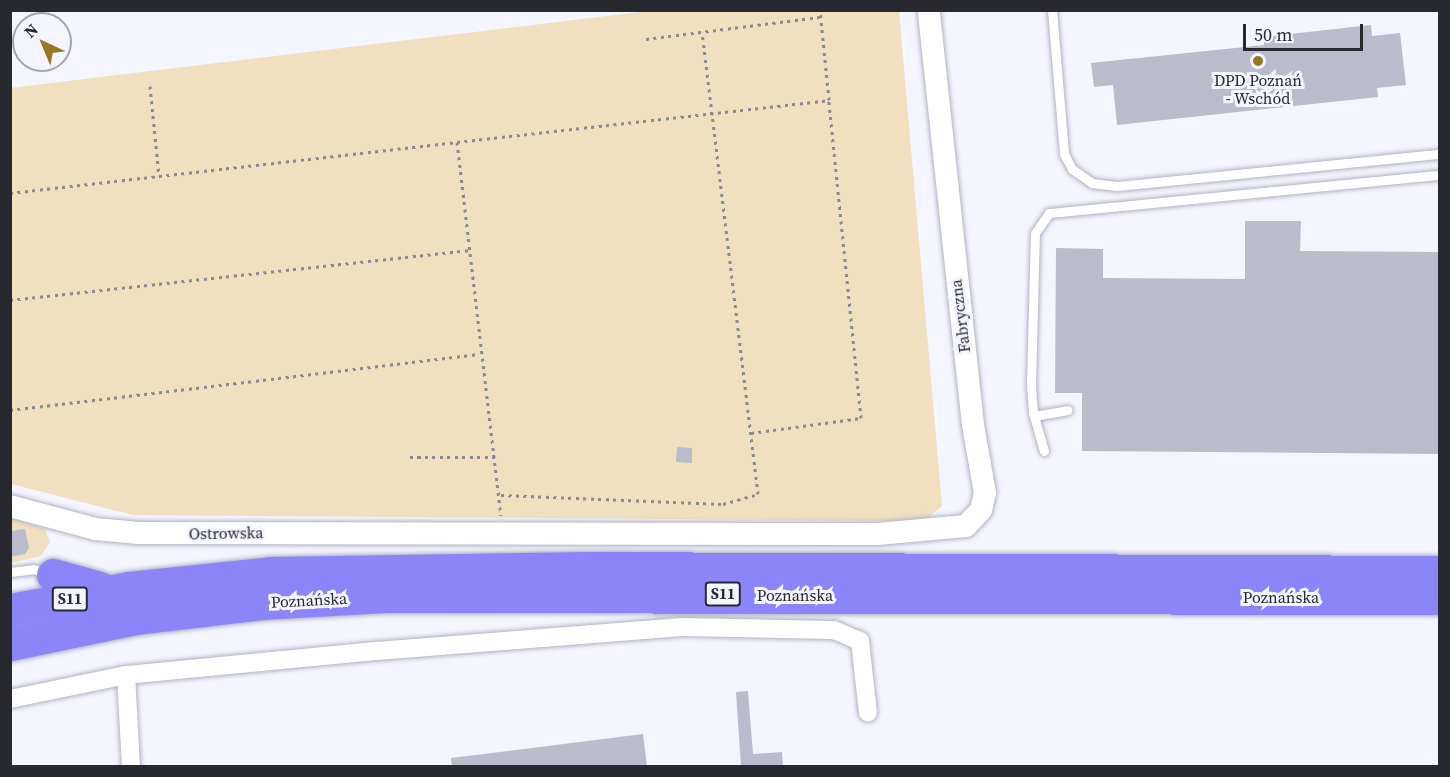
<!DOCTYPE html>
<meta charset="utf-8">
<style>
body{margin:0}
#map{position:relative;width:1450px;height:777px;overflow:hidden;background:#f4f5ff;font-family:"Source Serif 4",serif}
div>[style]{position:absolute}
[style*='--x']{left:calc(var(--x)*1px);top:calc(var(--y)*1px);width:calc(var(--w)*1px);rotate:calc(var(--a)*1deg)}
.green>*{inset:0;background:#f0e0c0}
.building>*{inset:0;background:#babbcb}
.path>*{height:3px;margin-top:-1.5px;transform-origin:0;background:repeating-linear-gradient(90deg,#888991 0 3px,transparent 0 7.5px)}
.roads{filter:drop-shadow(0 0 2px #b1b2c2) drop-shadow(0 0 2px #b1b2c2)}
.service>*{height:9px;margin:-4.5px;padding:0 4.5px;transform-origin:4.5px;border-radius:4.5px;background:#fff}
.minor>*{height:18px;margin:-9px;padding:0 9px;transform-origin:9px;border-radius:9px;background:#fff}
.tertiary>*{height:22px;margin:-11px;padding:0 11px;transform-origin:11px;border-radius:11px;background:#fff}
.motorway>*{height:33px;margin:-16.5px;padding:0 16.5px;transform-origin:16.5px;border-radius:16.5px;background:#8a86f9}
.dots>*{width:16px;height:16px;translate:-50% -50%;box-sizing:border-box;border:3px solid #f4f5ff;border-radius:50%}
span{translate:-50% -50%;white-space:nowrap;text-align:center;line-height:1.15;-webkit-text-stroke:6px #f4f5ff;paint-order:stroke}
.shield-label span{padding:2px 4px;background:#f4f5ff;border:2px solid;border-radius:4px;-webkit-text-stroke-width:0}
.shield-label{font-size:15px;color:#28292f;font-weight:700}
.poi-label{font-size:16px;color:#28292f}
.street-label{font-size:16px;color:#28292f}
.frame{position:absolute;inset:0;border:12px solid #28292f;pointer-events:none}
.north{position:absolute;left:12px;top:12px;width:60px;height:60px;box-sizing:border-box;background:#f4f5ff;border:2px solid #a2a3ac;border-radius:50%;rotate:316deg;font-size:16px;font-weight:700;line-height:24px;text-align:center;color:#28292f}
.north::after{content:'';display:block;margin:auto;width:21px;height:27px;background:#9b7621;clip-path:polygon(50% 0,100% 100%,50% 72%,0 100%)}
.scale{position:absolute;left:1243px;top:24px;width:120px;height:27px;box-sizing:border-box;border:3px solid #28292f;border-top:0;padding-left:8px;font-size:18px;line-height:21px;white-space:nowrap;color:#28292f;-webkit-text-stroke:4px #f4f5ff;paint-order:stroke}
</style>
<div id="map">
<div class="green">
<i style="clip-path:polygon(648px 11px,899px 11px,942px 506px,924px 521px,133px 515px,11px 484px,10px 88px)"></i>
<i style="clip-path:polygon(11px 517px,45px 529px,50px 542px,41px 556px,11px 563px)"></i>
</div>
<div class="building">
<i style="clip-path:polygon(1371px 25px,1372px 36px,1400px 33px,1406px 85px,1377px 88px,1378px 97px,1117px 125px,1113px 85px,1094px 87px,1091px 63px,1264px 45px,1264px 37px)"></i>
<i style="clip-path:polygon(1245px 221px,1301px 221px,1300px 251px,1440px 252px,1440px 454px,1082px 451px,1082px 393px,1055px 393px,1056px 248px,1103px 249px,1103px 278px,1245px 279px)"></i>
<i style="clip-path:polygon(677px 447px,692px 448px,692px 463px,676px 462px)"></i>
<i style="clip-path:polygon(25px 529px,29px 548px,25px 554px,10px 557px,10px 531px)"></i>
<i style="clip-path:polygon(748px 691px,753px 754px,782px 752px,783px 766px,741px 766px,736px 692px)"></i>
<i style="clip-path:polygon(643px 734px,647px 766px,452px 766px,451px 758px)"></i>
</div>
<div class="path">
<i style="--x:646;--y:39;--w:175;--a:-7.2"></i>
<i style="--x:150;--y:86;--w:90;--a:84.3"></i>
<i style="--x:457;--y:142;--w:374;--a:-6.4"></i>
<i style="--x:829;--y:100;--w:90;--a:-95.7"></i>
<i style="--x:10;--y:193;--w:450;--a:-6.5"></i>
<i style="--x:457;--y:142;--w:376;--a:83.3"></i>
<i style="--x:10;--y:300;--w:461;--a:-6.2"></i>
<i style="--x:10;--y:410;--w:472;--a:-6.8"></i>
<i style="--x:751;--y:433;--w:111;--a:-7.8"></i>
<i style="--x:861;--y:418;--w:319;--a:-95.8"></i>
<i style="--x:410;--y:457;--w:85;--a:0"></i>
<i style="--x:501;--y:495;--w:222;--a:2.3"></i>
<i style="--x:723;--y:504;--w:36;--a:-16"></i>
<i style="--x:758;--y:494;--w:465;--a:-96.9"></i>
</div>
<div class="roads">
<div class="service">
<i style="--x:1052;--y:10;--w:144;--a:85.2"></i>
<i style="--x:1064;--y:154;--w:17;--a:62"></i>
<i style="--x:1072;--y:169;--w:24;--a:35"></i>
<i style="--x:1092;--y:183;--w:25;--a:7"></i>
<i style="--x:1117;--y:186;--w:325;--a:-5.7"></i>
<i style="--x:1034;--y:416;--w:34;--a:-10"></i>
<i style="--x:1044;--y:451;--w:40;--a:-106"></i>
<i style="--x:1033;--y:413;--w:29;--a:-94"></i>
<i style="--x:1031;--y:384;--w:151;--a:-88.5"></i>
<i style="--x:1035;--y:233;--w:24;--a:-55"></i>
<i style="--x:1049;--y:213;--w:393;--a:-5.6"></i>
<i style="--x:10;--y:572;--w:23;--a:-7"></i>
<i style="--x:33;--y:569;--w:16;--a:15"></i>
</div>
<div class="minor">
<i style="--x:126;--y:675;--w:91;--a:86.9"></i>
<i style="--x:10;--y:699;--w:118;--a:-11.7"></i>
<i style="--x:126;--y:675;--w:252;--a:-5.5"></i>
<i style="--x:377;--y:651;--w:306;--a:-4.5"></i>
<i style="--x:682;--y:627;--w:152;--a:1.1"></i>
<i style="--x:834;--y:630;--w:28;--a:23"></i>
<i style="--x:860;--y:641;--w:72;--a:83.7"></i>
</div>
<div class="tertiary">
<i style="--x:10;--y:506;--w:88;--a:15.1"></i>
<i style="--x:95;--y:529;--w:44;--a:5.2"></i>
<i style="--x:139;--y:533;--w:739;--a:0.08"></i>
<i style="--x:878;--y:534;--w:88;--a:-5.2"></i>
<i style="--x:966;--y:526;--w:22;--a:-47"></i>
<i style="--x:981;--y:510;--w:17;--a:-77"></i>
<i style="--x:985;--y:493;--w:69;--a:-100"></i>
<i style="--x:973;--y:425;--w:417;--a:-96.1"></i>
</div>
<div class="motorway">
<i style="--x:53;--y:575;--w:49;--a:15.5"></i>
<i style="--x:10;--y:610;--w:121;--a:-10.5"></i>
<i style="--x:129;--y:588;--w:143;--a:-6"></i>
<i style="--x:271;--y:573;--w:315;--a:-0.9"></i>
<i style="--x:586;--y:568;--w:854;--a:0.27"></i>
<i style="--x:10;--y:644;--w:128;--a:-11.7"></i>
<i style="--x:135;--y:618;--w:128;--a:-6.7"></i>
<i style="--x:262;--y:603;--w:123;--a:-3.3"></i>
<i style="--x:385;--y:596;--w:1055;--a:0.11"></i>
</div>
</div>
<div class="dots">
<i style="left:1258px;top:61px;background:#9b7621"></i>
</div>
<div class="shield-label">
<span style="left:723px;top:594px">S11</span>
<span style="left:70px;top:599px">S11</span>
</div>
<div class="poi-label">
<span style="left:1258px;top:89px">DPD Poznań<br>- Wschód</span>
</div>
<div class="street-label">
<span style="left:960px;top:316px;rotate:-97deg">Fabryczna</span>
<span style="left:226px;top:533px;rotate:-1deg">Ostrowska</span>
<span style="left:795px;top:595px">Poznańska</span>
<span style="left:1281px;top:597px">Poznańska</span>
<span style="left:309px;top:600px;rotate:-3deg">Poznańska</span>
</div>
<div class="frame"></div>
<div class="north">N</div>
<div class="scale">50 m</div>
</div>
